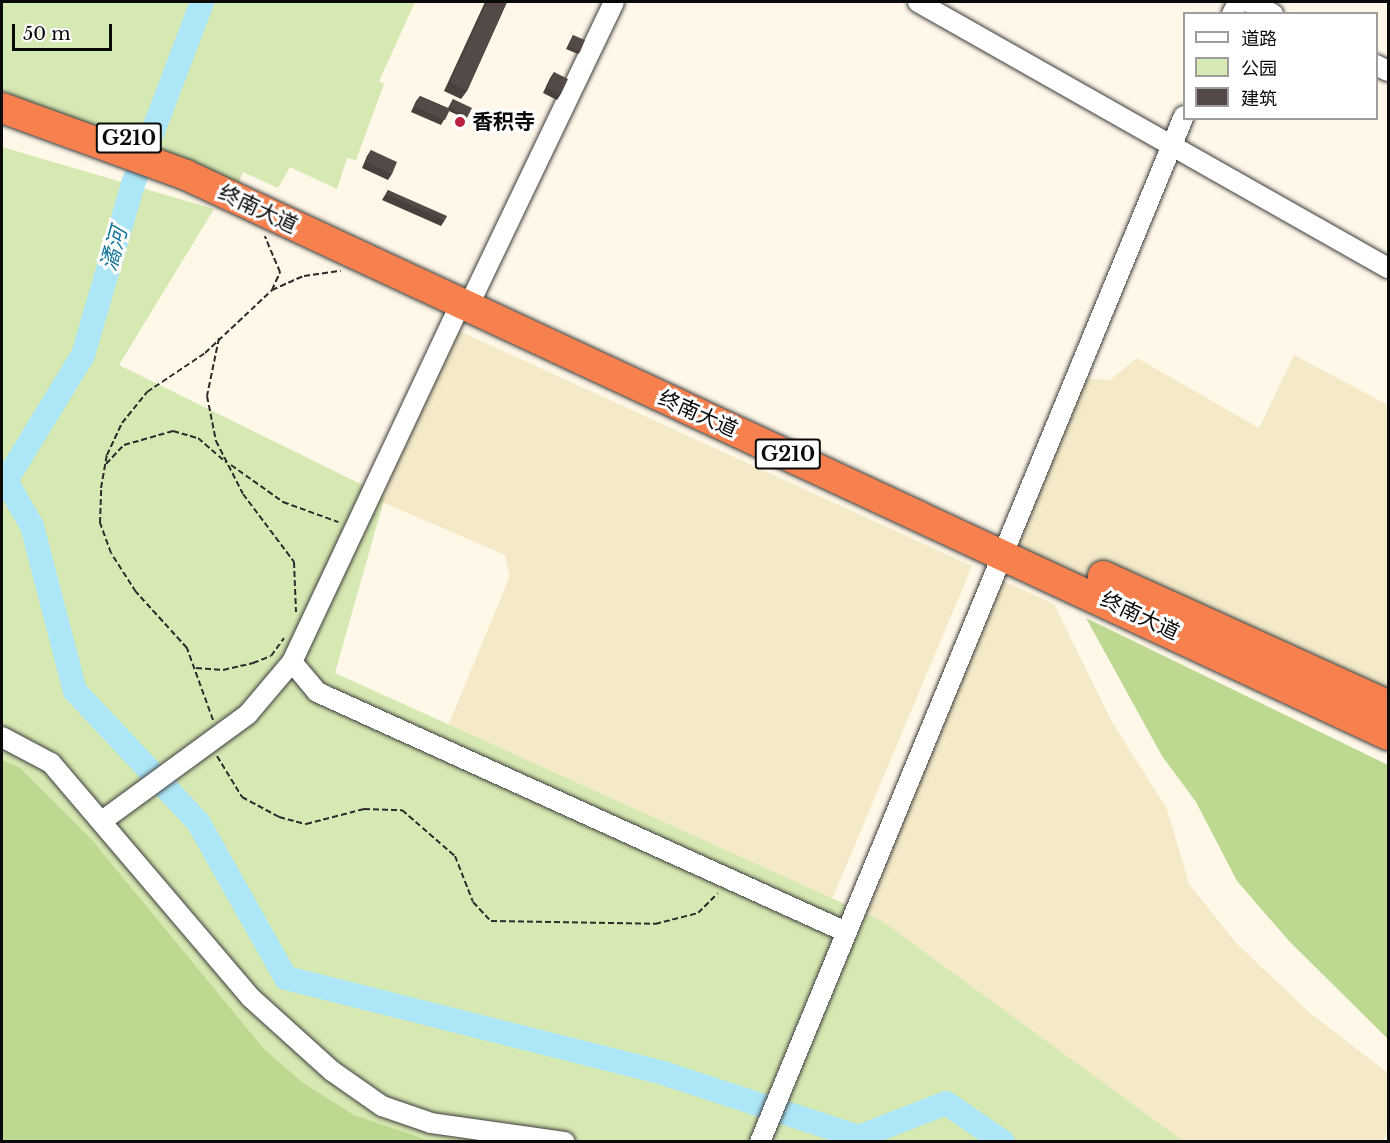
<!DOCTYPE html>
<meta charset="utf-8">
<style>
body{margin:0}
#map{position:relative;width:1390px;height:1143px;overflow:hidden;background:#fff7e8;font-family:"Libre Baskerville","Noto Sans SC",serif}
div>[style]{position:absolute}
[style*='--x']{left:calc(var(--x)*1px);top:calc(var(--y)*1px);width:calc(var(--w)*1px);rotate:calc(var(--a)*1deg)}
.farmland>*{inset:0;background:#f4eac8}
.green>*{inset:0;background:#d7e9b2}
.forest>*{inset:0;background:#bdd991}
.river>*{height:24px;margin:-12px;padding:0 12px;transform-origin:12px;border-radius:12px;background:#ace6f7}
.path>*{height:2px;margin-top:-1px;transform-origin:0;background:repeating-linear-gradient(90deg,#2c2c2c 0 6px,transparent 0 9px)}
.roads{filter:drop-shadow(0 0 2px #3d3d3d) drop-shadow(0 0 2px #3d3d3d)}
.minor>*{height:20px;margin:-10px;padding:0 10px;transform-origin:10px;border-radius:10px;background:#fff}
.highway>*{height:30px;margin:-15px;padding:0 15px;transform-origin:15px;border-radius:15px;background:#f6814e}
.wall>*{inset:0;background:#47403d}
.building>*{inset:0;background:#534a47}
.dots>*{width:16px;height:16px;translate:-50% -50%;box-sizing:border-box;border:3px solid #fff;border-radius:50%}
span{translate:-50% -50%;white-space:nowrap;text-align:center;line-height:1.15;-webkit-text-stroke:6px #fff;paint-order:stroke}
.shield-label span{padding:2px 4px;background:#fff;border:2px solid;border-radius:4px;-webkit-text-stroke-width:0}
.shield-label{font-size:20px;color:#0a0a0a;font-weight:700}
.poi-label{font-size:21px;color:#0a0a0a;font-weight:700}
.left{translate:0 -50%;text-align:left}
.street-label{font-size:21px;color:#0a0a0a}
.water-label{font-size:22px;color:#14759c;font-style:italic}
.frame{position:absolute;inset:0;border:3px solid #0a0a0a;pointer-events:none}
.legend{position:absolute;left:1183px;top:12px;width:195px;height:108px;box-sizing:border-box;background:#fff;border:2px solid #9d9d9d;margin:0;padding:8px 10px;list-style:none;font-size:18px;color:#0a0a0a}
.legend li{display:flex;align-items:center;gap:12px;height:30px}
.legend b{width:30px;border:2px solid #9d9d9d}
.scale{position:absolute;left:12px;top:24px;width:100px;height:27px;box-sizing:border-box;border:3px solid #0a0a0a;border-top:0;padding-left:8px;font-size:18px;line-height:21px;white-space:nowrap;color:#0a0a0a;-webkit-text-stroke:4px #fff;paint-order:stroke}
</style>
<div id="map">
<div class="farmland">
<i style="clip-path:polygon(457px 330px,972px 566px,812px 947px,433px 762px,510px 576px,505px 555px,368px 496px)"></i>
<i style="clip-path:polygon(1294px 355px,1388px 405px,1388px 716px,1007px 550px,1072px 378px,1110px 380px,1137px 358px,1259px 428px)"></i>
<i style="clip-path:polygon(983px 572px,1054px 604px,1112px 722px,1167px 809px,1189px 884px,1237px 944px,1310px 1013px,1388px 1073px,1388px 1131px,1383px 1142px,1103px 1141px,831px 942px)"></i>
</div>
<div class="green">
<i style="clip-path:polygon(2px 2px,415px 2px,379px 81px,384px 84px,356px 160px,347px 158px,337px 189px,290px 167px,278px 188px,243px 172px,233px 197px,2px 90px)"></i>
<i style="clip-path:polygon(2px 147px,214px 209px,119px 365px,385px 496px,335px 673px,882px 921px,1183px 1141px,362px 1141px,2px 837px)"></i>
</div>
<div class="forest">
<i style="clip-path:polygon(1086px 618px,1388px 765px,1388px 1039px,1289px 941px,1237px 881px,1196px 802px,1162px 756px)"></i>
<i style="clip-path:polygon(2px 760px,20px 768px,92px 840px,264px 1049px,303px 1083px,354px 1115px,430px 1141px,2px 1141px)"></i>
</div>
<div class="river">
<i style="--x:2;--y:474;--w:60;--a:60"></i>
<i style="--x:32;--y:526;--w:171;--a:75.4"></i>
<i style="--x:75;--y:691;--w:180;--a:46.8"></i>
<i style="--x:198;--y:822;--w:179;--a:60.6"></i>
<i style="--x:286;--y:978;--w:389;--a:14.1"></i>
<i style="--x:663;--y:1073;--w:206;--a:18.1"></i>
<i style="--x:859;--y:1137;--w:93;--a:-21.3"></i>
<i style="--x:946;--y:1103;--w:69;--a:34.4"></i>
<i style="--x:7;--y:479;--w:145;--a:-58.5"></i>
<i style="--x:83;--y:355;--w:178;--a:-73.7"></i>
<i style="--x:133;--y:184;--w:195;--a:-69.2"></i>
</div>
<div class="path">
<i style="--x:272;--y:290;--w:35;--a:-24"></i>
<i style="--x:304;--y:276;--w:37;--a:-8"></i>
<i style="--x:219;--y:338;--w:59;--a:101.7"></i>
<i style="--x:207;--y:396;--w:46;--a:78.7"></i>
<i style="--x:216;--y:441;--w:59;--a:63"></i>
<i style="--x:243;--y:494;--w:85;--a:53.1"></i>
<i style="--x:294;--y:562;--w:50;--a:87.7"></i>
<i style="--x:106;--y:464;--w:26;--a:-47"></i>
<i style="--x:124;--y:445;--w:51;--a:-15.9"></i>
<i style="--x:173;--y:431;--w:26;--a:16"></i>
<i style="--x:198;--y:438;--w:37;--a:41"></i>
<i style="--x:231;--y:465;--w:64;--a:35.4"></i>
<i style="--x:283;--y:502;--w:59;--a:20"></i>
<i style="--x:196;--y:668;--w:27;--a:4"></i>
<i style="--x:223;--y:670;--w:31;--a:-13"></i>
<i style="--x:253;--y:663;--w:19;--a:-21"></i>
<i style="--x:271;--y:656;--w:22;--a:-54"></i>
<i style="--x:213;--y:720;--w:77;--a:-109.9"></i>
<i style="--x:187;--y:648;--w:76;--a:-132.3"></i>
<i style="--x:136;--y:592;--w:46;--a:-122.7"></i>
<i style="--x:111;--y:553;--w:32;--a:-110"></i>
<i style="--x:100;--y:523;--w:35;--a:-88"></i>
<i style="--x:101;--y:488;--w:34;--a:-80"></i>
<i style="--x:107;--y:455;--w:35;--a:-65"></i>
<i style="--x:122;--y:423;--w:40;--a:-51"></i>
<i style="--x:147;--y:392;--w:70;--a:-33.9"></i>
<i style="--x:205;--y:353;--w:92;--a:-43.2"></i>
<i style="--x:272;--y:290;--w:20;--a:-66"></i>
<i style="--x:280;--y:272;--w:39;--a:-113"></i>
<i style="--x:217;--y:756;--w:48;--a:58.6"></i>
<i style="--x:242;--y:797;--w:42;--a:28.4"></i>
<i style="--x:279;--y:817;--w:28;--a:15"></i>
<i style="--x:306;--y:824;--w:60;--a:-14.5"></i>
<i style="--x:364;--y:809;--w:38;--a:2"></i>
<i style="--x:402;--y:810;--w:70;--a:41"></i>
<i style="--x:455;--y:856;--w:49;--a:68.6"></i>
<i style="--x:473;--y:902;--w:26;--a:47"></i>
<i style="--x:491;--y:921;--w:164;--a:1"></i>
<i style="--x:655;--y:924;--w:44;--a:-14.3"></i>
<i style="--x:698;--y:913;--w:28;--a:-45"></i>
</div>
<div class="roads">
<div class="minor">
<i style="--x:918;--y:2;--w:540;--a:29.51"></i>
<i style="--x:1249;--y:2;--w:27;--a:27"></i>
<i style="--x:1232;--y:14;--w:13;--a:-63"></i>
<i style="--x:1376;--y:65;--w:13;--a:27"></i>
<i style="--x:467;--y:309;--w:340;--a:-64.4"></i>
<i style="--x:292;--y:662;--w:39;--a:50"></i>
<i style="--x:317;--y:692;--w:581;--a:24.4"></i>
<i style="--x:2;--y:737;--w:55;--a:28"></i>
<i style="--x:51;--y:763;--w:307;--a:49.6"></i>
<i style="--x:250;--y:997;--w:110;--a:42.1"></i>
<i style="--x:332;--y:1071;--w:61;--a:35"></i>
<i style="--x:382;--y:1106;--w:52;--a:19.1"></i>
<i style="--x:431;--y:1123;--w:135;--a:8.1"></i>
<i style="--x:102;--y:821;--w:181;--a:-36.2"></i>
<i style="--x:248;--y:714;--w:68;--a:-49.8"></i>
<i style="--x:292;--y:662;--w:395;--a:-64.8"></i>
<i style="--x:760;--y:1142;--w:1110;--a:-67.55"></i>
</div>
<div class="highway">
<i style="--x:2;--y:108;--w:196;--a:20"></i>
<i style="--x:186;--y:175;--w:1326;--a:24.98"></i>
<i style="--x:1103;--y:576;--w:313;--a:24.4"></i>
</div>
</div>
<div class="wall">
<i style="clip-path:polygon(485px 2px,507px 2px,467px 91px,461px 99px,444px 91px)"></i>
<i style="clip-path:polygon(573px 35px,580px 52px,578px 54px,566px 49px)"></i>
<i style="clip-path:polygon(554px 72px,561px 94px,557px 100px,543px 93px,550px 78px)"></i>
<i style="clip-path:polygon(420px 96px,448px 108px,453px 99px,468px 116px,466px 119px,449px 111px,441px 125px,411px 112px,416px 101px)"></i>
<i style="clip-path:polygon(371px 150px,392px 174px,388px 180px,362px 168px,367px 156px)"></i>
<i style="clip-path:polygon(388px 190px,445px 220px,441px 226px,382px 200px)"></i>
</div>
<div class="building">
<i style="clip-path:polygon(487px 2px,507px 2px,467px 91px,450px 83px)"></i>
<i style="clip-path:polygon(573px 35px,585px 40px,580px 52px,568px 46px)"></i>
<i style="clip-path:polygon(554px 72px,568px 79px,561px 94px,547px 88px)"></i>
<i style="clip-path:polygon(420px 96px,450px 109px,445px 120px,415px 107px)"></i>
<i style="clip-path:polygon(453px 99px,472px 108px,468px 116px,449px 107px)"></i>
<i style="clip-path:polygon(371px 150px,397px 162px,392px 174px,366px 162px)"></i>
<i style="clip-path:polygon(388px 190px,447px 216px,445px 220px,386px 194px)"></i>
</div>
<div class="dots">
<i style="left:460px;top:122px;background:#bb2241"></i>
</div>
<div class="shield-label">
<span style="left:129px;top:138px">G210</span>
<span style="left:788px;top:454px">G210</span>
</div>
<div class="poi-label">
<span class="left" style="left:472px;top:122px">香积寺</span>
</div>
<div class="street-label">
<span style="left:258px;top:209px;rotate:25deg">终南大道</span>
<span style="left:698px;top:414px;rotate:24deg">终南大道</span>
<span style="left:1140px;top:616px;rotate:25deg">终南大道</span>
</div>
<div class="water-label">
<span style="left:114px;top:249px;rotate:-74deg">潏河</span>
</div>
<div class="frame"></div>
<ul class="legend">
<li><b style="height:8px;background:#fff"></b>道路</li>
<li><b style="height:16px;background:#d7e9b2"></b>公园</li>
<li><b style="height:16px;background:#534a47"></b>建筑</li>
</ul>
<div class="scale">50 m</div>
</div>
